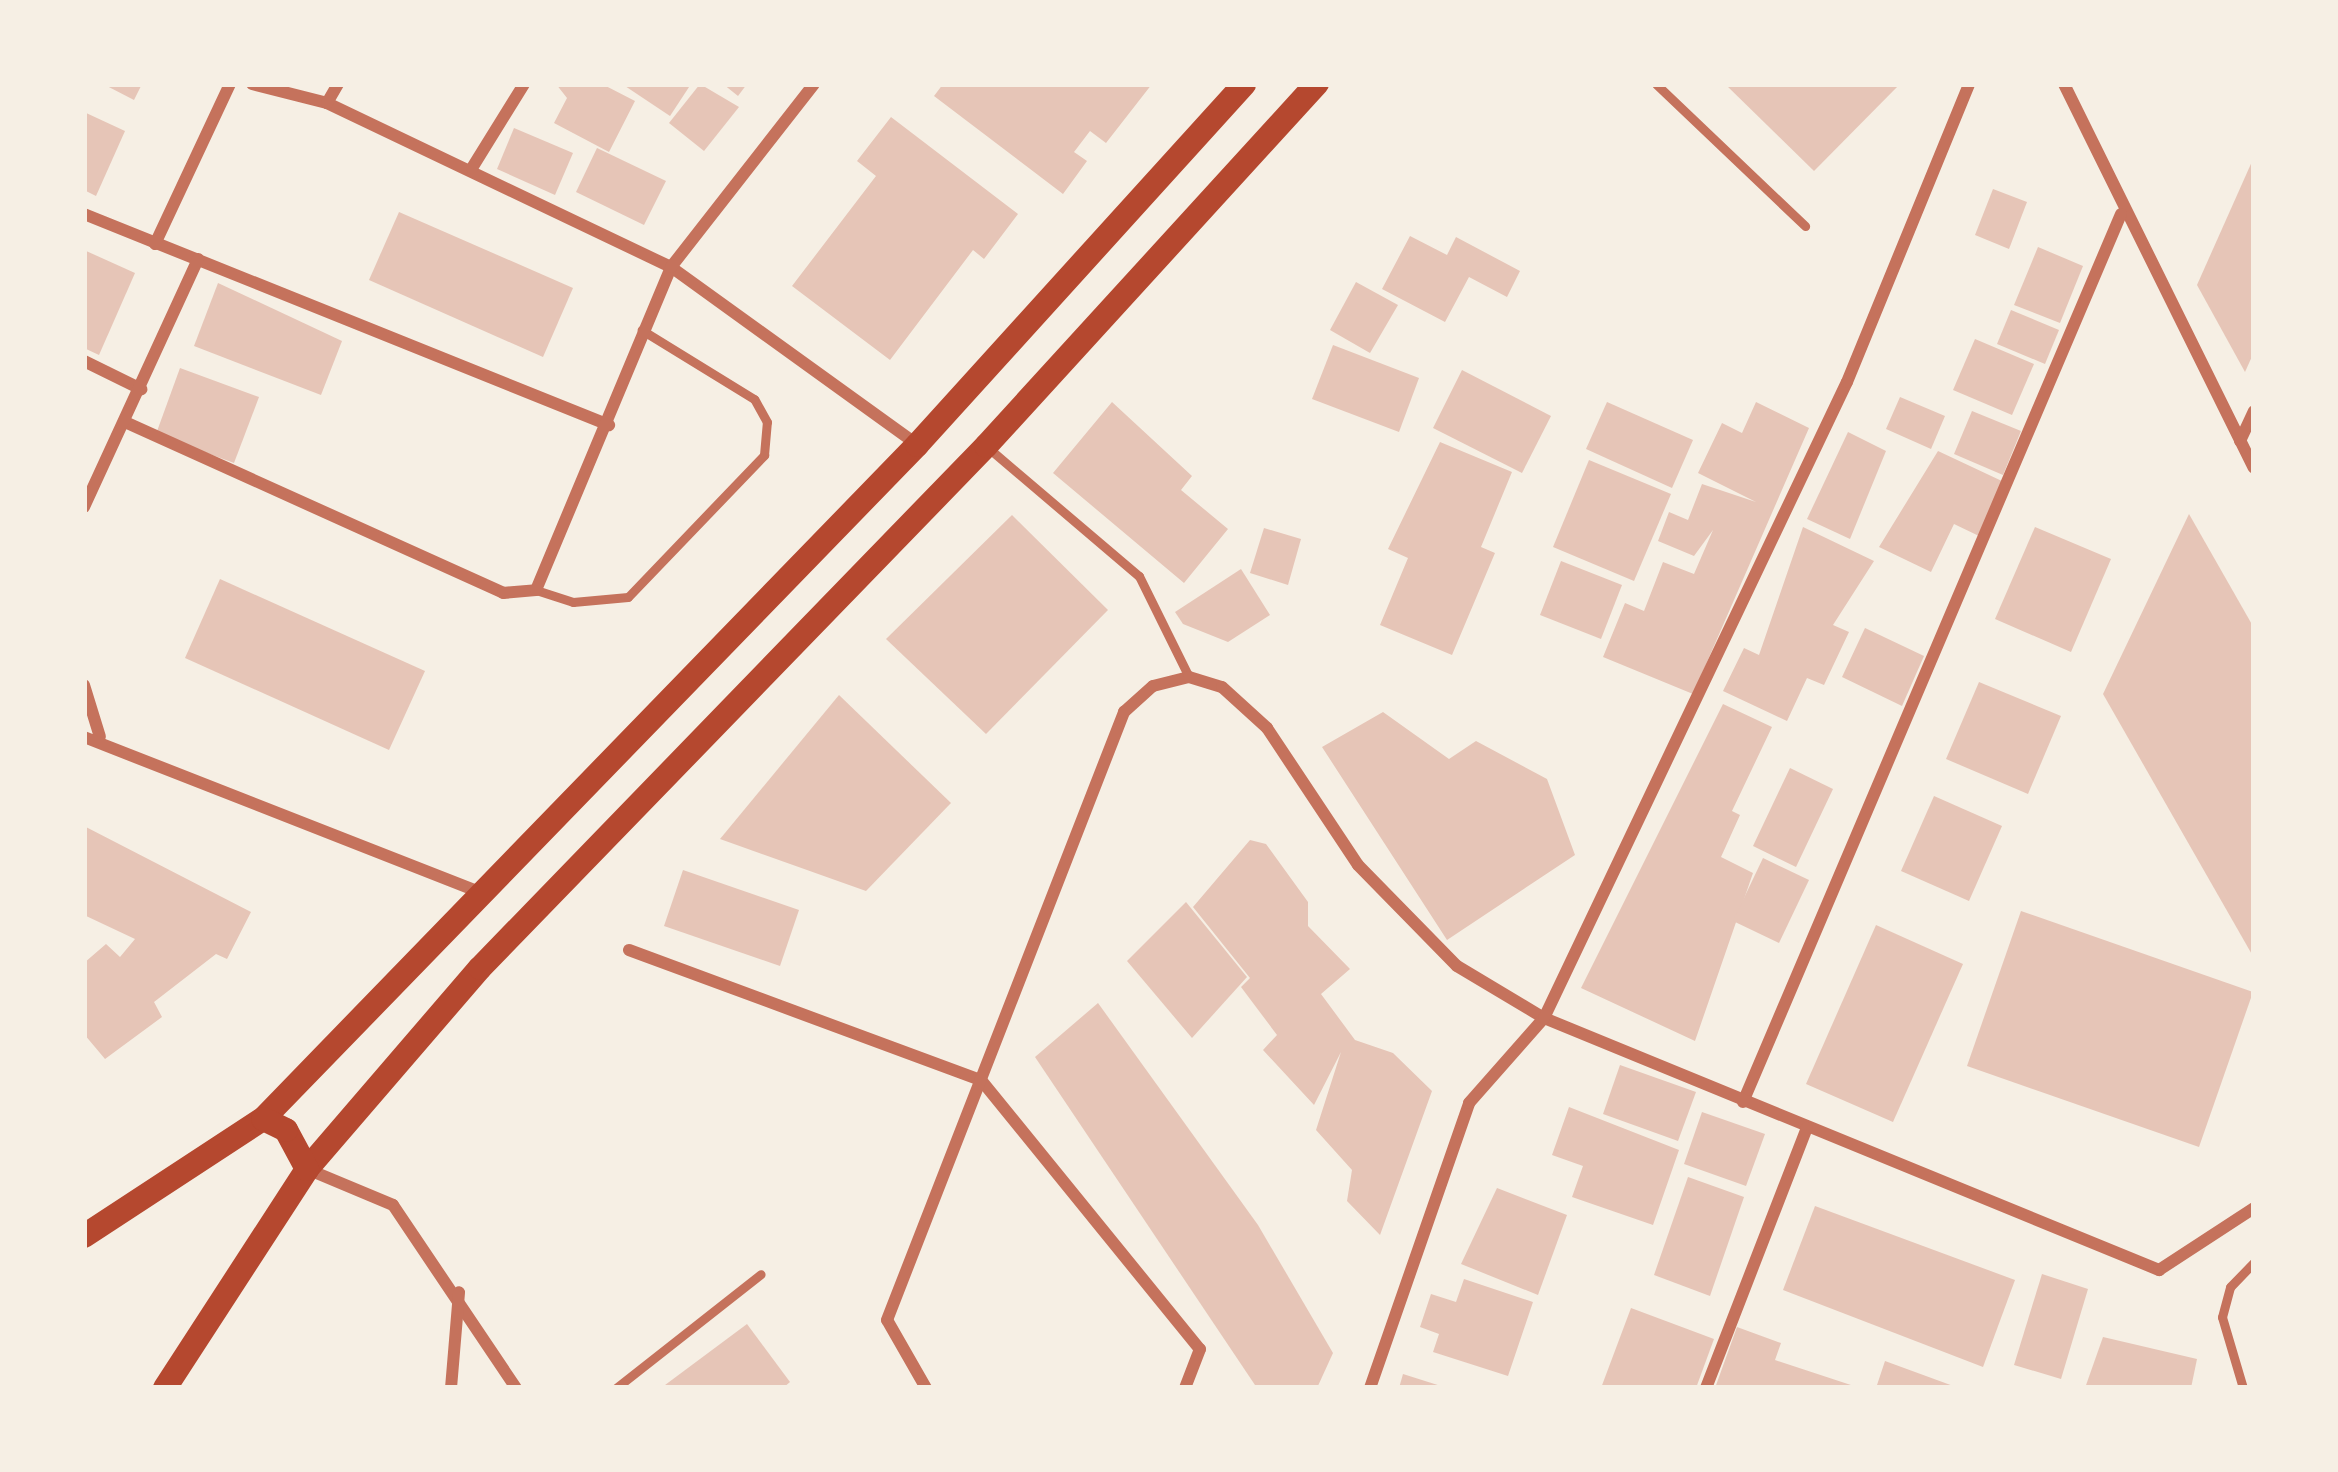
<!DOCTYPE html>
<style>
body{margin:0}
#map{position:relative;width:2338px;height:1472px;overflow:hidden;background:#f6efe4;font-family:Commissioner,sans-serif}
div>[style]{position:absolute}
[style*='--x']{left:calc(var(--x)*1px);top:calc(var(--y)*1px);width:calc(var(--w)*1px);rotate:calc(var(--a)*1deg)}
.building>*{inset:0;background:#e6c5b7}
.service>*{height:9px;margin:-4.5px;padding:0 4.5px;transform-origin:4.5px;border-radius:4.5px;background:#c5725c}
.minor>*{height:12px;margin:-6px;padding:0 6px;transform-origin:6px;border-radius:6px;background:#c5725c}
.secondary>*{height:24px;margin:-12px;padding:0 12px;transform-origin:12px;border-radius:12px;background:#b5482f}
span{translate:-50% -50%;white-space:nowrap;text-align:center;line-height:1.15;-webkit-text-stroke:9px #f6efe4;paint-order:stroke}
.frame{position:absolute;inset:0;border:87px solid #f6efe4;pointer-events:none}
</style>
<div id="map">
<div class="building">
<i style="clip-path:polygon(103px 84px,142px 84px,134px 100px)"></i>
<i style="clip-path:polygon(556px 84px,602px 84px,635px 101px,609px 152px,554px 123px,567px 98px)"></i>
<i style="clip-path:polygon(622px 84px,691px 84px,670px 116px)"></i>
<i style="clip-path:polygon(700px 84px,739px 107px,704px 151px,669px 123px)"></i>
<i style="clip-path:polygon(723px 84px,747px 84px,738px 96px)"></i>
<i style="clip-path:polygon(943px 84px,1152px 84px,1106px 143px,1090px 131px,1074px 152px,1087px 161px,1063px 194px,934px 96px)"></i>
<i style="clip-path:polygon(1725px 84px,1900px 84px,1814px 171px)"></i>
<i style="clip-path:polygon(84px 112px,125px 131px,96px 196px,84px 190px)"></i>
<i style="clip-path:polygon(891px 117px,1018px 214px,984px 259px,973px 250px,890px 360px,792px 286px,876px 176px,857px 161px)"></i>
<i style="clip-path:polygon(514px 128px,573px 153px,555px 195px,497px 169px)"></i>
<i style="clip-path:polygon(597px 148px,666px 181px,644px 225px,576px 192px)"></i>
<i style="clip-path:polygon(2254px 157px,2254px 352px,2245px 372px,2197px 285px)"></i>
<i style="clip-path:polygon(1993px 189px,2027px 202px,2009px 249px,1975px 235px)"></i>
<i style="clip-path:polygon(399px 212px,573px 288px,543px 357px,369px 280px)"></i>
<i style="clip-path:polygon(1410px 236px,1447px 255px,1456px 237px,1520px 271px,1507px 297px,1469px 277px,1445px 322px,1382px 289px)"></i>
<i style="clip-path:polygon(2038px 247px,2083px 266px,2060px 323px,2014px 305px)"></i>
<i style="clip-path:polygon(84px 250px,135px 273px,99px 355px,84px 348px)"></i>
<i style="clip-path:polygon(1356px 282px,1398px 305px,1370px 353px,1330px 330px)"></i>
<i style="clip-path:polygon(218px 283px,342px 341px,321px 395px,194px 346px)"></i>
<i style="clip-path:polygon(2011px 310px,2059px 330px,2045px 364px,1997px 344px)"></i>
<i style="clip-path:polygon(1975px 339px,2034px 364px,2012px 415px,1953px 390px)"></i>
<i style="clip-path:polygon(1333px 345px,1419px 378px,1399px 432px,1312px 399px)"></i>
<i style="clip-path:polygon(180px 368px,259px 397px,234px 463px,156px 434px)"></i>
<i style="clip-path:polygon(1462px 370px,1551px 416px,1522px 473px,1433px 428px)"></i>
<i style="clip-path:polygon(1900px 397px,1945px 416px,1931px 449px,1886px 429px)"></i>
<i style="clip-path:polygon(1112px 402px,1192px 476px,1181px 490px,1228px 529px,1184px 583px,1053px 473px)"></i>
<i style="clip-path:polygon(1607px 402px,1693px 440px,1672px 488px,1586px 449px)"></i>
<i style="clip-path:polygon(1756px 402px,1809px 428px,1693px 694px,1603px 657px,1625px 603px,1644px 611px,1663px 562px,1694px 574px,1713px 530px,1694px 556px,1658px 541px,1669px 512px,1688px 520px,1702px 484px,1756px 502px,1698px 473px,1722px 423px,1742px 433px)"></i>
<i style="clip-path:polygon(1972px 411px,2021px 431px,2003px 475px,1954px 454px)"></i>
<i style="clip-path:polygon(1848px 432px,1886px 451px,1850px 539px,1807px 519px)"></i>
<i style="clip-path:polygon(1440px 442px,1512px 472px,1481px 547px,1495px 553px,1452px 655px,1380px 625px,1408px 558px,1388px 549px)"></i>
<i style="clip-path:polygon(1938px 451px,2004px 482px,1979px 536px,1954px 524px,1931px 572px,1879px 547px)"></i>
<i style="clip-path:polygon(1589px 460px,1671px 494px,1634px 581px,1553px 547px)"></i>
<i style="clip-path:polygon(2189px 514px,2254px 628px,2254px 958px,2103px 694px)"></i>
<i style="clip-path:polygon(1012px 515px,1108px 610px,986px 734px,886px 639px)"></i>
<i style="clip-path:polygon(1803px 527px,1874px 561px,1833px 625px,1849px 632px,1824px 685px,1807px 678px,1787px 721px,1723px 691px,1744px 648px,1759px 655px)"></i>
<i style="clip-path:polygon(2035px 527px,2111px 559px,2071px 652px,1995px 619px)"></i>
<i style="clip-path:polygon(1264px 528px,1301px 539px,1288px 585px,1250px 573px)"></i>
<i style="clip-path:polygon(1561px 561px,1622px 585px,1601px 639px,1540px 615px)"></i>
<i style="clip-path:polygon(1241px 569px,1270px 615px,1228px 642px,1183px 624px,1175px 612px)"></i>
<i style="clip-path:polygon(220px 579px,425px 671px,389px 750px,185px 658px)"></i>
<i style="clip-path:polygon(1865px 628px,1924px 656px,1902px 706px,1842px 677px)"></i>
<i style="clip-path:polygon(1979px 682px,2061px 716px,2028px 794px,1946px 759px)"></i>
<i style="clip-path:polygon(839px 695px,951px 803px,866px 891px,720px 839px)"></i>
<i style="clip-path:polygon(1723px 704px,1772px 727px,1732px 811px,1740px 815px,1721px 857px,1753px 873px,1695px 1041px,1581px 988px)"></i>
<i style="clip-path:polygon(1383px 712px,1449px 759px,1476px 741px,1547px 779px,1575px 855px,1447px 940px,1322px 747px)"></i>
<i style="clip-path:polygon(1790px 768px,1833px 789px,1796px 867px,1753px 846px)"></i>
<i style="clip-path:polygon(1934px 796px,2002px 826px,1969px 901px,1901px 871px)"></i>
<i style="clip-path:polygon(84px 826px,251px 912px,227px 959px,216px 954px,154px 1002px,162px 1017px,105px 1059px,84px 1034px,84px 963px,106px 944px,120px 957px,135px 939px,84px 915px)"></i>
<i style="clip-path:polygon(1250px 840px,1266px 844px,1308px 902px,1308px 926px,1350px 969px,1321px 994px,1355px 1040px,1393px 1053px,1432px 1091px,1380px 1235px,1347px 1201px,1352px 1170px,1316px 1130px,1341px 1052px,1314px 1105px,1263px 1050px,1277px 1035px,1241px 987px,1250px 978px,1193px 907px)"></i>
<i style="clip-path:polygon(1763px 858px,1809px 880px,1779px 943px,1733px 921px)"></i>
<i style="clip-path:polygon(683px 870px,799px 910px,780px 966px,664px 926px)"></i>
<i style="clip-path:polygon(1186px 902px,1247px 977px,1192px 1038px,1127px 961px)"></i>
<i style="clip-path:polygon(2021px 911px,2253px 992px,2199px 1147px,1967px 1066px)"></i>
<i style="clip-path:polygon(1876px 925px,1963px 964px,1893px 1122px,1806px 1084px)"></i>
<i style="clip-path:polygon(1098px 1003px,1258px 1225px,1333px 1353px,1317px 1388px,1257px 1388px,1035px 1057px)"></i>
<i style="clip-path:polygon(1620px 1065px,1696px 1092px,1678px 1141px,1603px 1114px)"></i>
<i style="clip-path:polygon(1569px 1107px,1679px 1150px,1653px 1225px,1572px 1197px,1583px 1166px,1552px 1155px)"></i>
<i style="clip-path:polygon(1702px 1112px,1765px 1134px,1746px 1186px,1684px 1164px)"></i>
<i style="clip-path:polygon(1688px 1177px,1744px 1197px,1710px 1296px,1654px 1275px)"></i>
<i style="clip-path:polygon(1497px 1188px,1567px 1215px,1538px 1295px,1461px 1264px)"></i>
<i style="clip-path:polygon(1815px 1206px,2015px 1280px,1983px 1367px,1783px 1290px)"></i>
<i style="clip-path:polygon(2042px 1274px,2088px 1289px,2061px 1379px,2014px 1365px)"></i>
<i style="clip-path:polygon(1464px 1279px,1533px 1302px,1508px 1376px,1433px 1352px,1439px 1334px,1420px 1327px,1431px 1294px,1456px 1302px)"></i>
<i style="clip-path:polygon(1631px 1308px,1714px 1339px,1696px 1388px,1601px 1388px)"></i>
<i style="clip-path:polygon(747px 1324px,790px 1382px,783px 1388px,661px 1388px)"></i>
<i style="clip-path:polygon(1737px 1327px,1781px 1343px,1775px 1360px,1860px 1388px,1715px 1388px)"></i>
<i style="clip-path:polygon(2103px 1337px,2197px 1359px,2191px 1388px,2085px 1388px)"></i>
<i style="clip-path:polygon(1885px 1361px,1956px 1387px,1956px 1388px,1876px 1388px)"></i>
<i style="clip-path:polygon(1403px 1374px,1444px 1387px,1444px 1388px,1399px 1388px)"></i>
</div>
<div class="service">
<i style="--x:1656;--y:84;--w:206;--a:43.6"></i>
<i style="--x:986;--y:446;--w:201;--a:40.4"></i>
<i style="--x:1139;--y:576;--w:113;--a:63.7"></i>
<i style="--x:536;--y:590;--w:39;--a:18"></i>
<i style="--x:573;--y:602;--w:55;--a:-5.2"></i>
<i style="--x:628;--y:597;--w:197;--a:-46.2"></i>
<i style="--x:764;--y:455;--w:33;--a:-85"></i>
<i style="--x:767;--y:422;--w:26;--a:-119"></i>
<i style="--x:754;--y:399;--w:132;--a:-148.4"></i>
<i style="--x:616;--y:1388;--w:184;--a:-38.2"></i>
<i style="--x:2243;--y:1388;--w:74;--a:-106.5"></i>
<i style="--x:2222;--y:1317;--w:31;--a:-75"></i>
<i style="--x:2230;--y:1287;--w:35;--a:-46"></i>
</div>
<div class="minor">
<i style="--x:252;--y:84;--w:77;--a:14.2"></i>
<i style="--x:327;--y:103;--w:381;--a:25.5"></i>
<i style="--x:671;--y:267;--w:302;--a:35.8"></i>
<i style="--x:2064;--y:84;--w:428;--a:63.7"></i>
<i style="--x:327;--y:103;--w:22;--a:-60"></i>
<i style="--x:472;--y:168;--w:99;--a:-58.2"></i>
<i style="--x:84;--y:214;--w:566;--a:21.9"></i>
<i style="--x:155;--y:244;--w:177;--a:-64.9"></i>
<i style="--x:84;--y:361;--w:64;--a:26.2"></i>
<i style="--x:125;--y:422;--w:415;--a:24.3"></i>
<i style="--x:503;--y:593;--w:33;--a:-5"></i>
<i style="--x:536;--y:590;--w:350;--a:-67.3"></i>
<i style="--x:671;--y:267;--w:232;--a:-52"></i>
<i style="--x:2240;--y:441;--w:33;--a:-65"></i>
<i style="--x:84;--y:507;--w:273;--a:-65.3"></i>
<i style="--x:84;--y:685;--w:54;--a:72.9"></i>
<i style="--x:84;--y:737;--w:425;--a:21.4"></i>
<i style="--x:629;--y:950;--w:375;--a:20.3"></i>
<i style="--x:981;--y:1080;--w:347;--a:50.9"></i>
<i style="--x:1200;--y:1349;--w:42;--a:111"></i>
<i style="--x:1743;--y:1102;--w:965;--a:-66.94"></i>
<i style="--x:307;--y:1169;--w:93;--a:22.7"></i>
<i style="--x:393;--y:1205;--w:220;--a:56.1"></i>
<i style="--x:451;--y:1388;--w:96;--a:-85.2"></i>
<i style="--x:926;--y:1388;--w:78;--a:-119.8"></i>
<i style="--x:887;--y:1320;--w:653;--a:-68.7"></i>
<i style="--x:1124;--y:712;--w:39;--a:-42"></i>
<i style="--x:1153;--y:686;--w:37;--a:-14"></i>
<i style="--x:1189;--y:677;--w:34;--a:17"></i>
<i style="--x:1222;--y:687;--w:61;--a:42.3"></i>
<i style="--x:1267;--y:728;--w:164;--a:56.4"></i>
<i style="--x:1358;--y:865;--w:141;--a:45.6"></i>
<i style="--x:1457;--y:966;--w:101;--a:30.9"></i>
<i style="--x:1544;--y:1018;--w:665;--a:22.28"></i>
<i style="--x:2159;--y:1270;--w:113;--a:-33.1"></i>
<i style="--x:1370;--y:1388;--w:302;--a:-70.8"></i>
<i style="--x:1469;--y:1103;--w:113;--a:-48.6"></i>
<i style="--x:1544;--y:1018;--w:704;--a:-64.53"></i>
<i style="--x:1847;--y:382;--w:322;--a:-67.7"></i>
<i style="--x:1706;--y:1388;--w:279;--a:-68.8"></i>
</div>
<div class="secondary">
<i style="--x:307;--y:1169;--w:265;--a:-49.3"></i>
<i style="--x:480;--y:968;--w:727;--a:-45.89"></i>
<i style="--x:986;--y:446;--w:491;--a:-47.6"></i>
<i style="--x:84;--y:1236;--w:214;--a:-33.2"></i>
<i style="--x:263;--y:1119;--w:939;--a:-45.86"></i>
<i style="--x:917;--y:445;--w:487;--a:-47.8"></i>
<i style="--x:165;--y:1388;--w:261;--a:-57"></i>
<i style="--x:307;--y:1169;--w:44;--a:-118.3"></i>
<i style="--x:286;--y:1130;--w:25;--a:-154"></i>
</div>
<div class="frame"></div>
</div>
